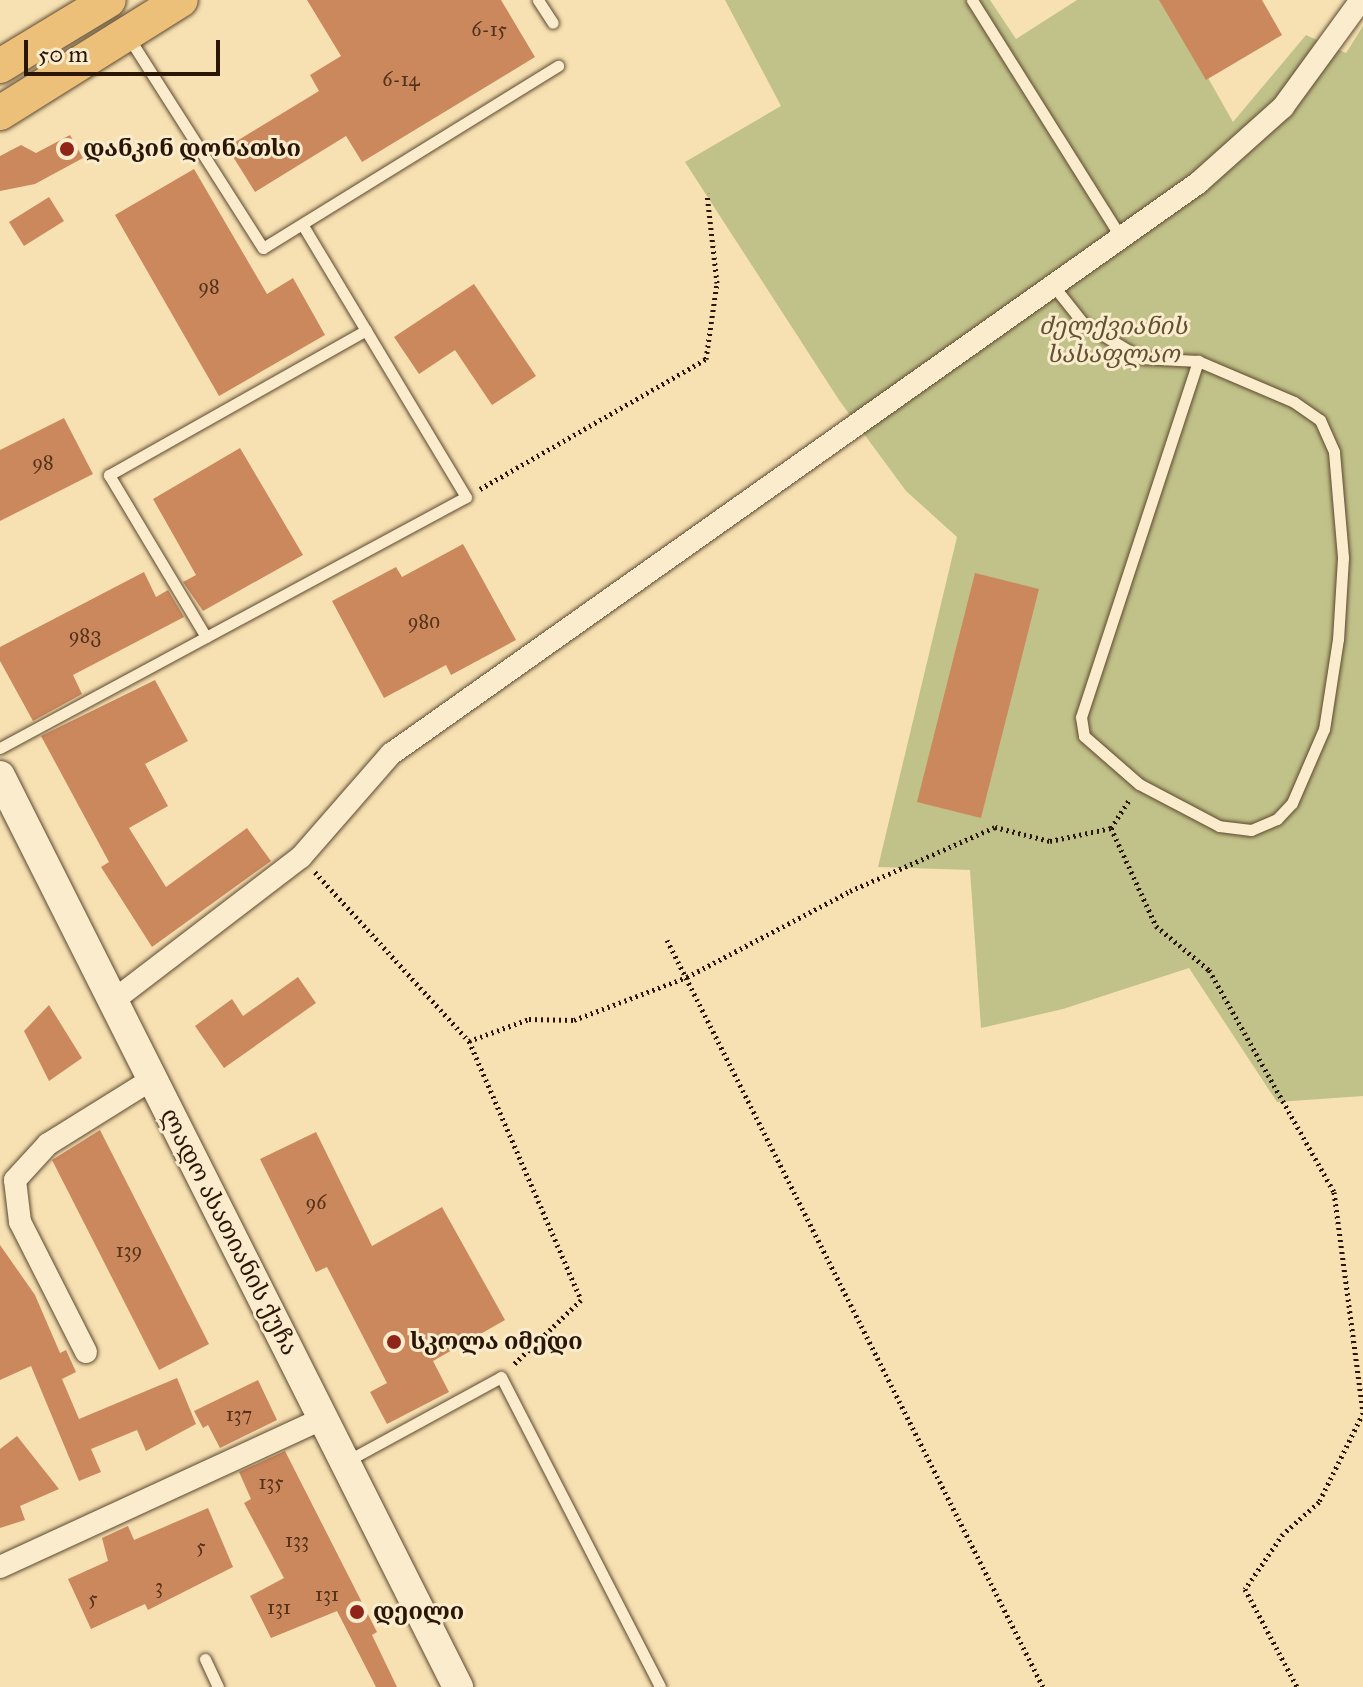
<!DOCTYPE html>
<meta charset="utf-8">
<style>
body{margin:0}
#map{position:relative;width:1363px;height:1687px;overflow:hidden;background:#f7e1b2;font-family:"IM FELL Great Primer","Noto Serif Georgian",serif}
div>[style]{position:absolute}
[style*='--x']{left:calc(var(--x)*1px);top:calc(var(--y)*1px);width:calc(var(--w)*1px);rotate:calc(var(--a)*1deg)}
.green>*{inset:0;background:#c1c289}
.building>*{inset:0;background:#cc885d}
.path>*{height:5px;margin-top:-2.5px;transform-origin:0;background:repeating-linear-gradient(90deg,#2b1505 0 2px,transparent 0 6px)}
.roads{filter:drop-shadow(0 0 2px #5e4830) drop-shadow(0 0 2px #5e4830)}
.lane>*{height:11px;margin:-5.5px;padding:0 5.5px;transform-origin:5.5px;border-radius:5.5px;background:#faeccd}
.street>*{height:22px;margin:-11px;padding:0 11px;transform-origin:11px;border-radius:11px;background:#faeccd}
.secondary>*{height:30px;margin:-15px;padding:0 15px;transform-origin:15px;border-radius:15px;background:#faeccd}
.primary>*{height:34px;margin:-17px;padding:0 17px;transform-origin:17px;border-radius:17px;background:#ecc079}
.dots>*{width:22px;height:22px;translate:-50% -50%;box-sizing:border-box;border:4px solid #faeccd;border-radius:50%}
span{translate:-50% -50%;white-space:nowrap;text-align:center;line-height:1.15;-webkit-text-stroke:6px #faeccd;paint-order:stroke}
.number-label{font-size:20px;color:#53321b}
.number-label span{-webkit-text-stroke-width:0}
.poi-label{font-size:24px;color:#2b1505;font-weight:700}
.left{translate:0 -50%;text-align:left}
.park-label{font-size:24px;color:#605233;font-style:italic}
.street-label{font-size:24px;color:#2b1505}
.scale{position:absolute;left:24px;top:40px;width:196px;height:36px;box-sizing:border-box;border:4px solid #2b1505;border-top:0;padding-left:10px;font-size:24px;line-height:28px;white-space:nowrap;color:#2b1505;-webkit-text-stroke:6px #faeccd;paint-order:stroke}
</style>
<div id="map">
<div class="green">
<i style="clip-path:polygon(725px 0,990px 0,1016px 39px,1077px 0,1164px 0,1233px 122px,1306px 35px,1346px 53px,1363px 26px,1363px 1096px,1277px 1102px,1189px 968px,1063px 1009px,981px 1028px,970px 870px,878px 867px,957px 537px,906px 491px,839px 400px,685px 162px,781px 106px)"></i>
</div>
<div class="building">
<i style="clip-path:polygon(307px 0,501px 0,535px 57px,362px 162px,346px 136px,255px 192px,227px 147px,319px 91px,310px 75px,341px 56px)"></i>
<i style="clip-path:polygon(1159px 0,1262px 0,1282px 35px,1206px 80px)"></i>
<i style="clip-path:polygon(70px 135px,83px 158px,35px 184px,0 191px,0 156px,21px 145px,36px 153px)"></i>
<i style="clip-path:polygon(194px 169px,267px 294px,293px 278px,325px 335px,219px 396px,115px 215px)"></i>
<i style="clip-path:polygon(49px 197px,64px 221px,24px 246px,9px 222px)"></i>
<i style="clip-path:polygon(474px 284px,536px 376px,492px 405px,455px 350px,419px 374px,394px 337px)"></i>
<i style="clip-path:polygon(64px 418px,93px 474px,0 521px,0 450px)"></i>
<i style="clip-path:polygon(240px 448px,303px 555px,203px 611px,183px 582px,196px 575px,153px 499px)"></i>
<i style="clip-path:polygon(463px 544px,516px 640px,451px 675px,446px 665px,384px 698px,332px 601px,396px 567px,402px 577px)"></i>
<i style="clip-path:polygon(144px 572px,156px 597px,168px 590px,184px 617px,73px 675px,82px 694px,33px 721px,0 661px,0 647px)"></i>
<i style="clip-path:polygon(975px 573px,1039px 589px,981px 818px,917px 802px)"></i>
<i style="clip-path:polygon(155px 680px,188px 741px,145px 764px,168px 806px,129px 828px,166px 887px,247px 828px,271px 861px,152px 947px,101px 867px,109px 862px,41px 736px)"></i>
<i style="clip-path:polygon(298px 977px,316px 1003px,224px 1068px,195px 1026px,232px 999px,243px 1016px)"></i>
<i style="clip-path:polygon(49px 1005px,82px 1058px,49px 1081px,24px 1031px)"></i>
<i style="clip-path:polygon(100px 1130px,209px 1344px,159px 1370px,52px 1160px)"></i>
<i style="clip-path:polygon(316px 1132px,372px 1246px,442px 1207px,505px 1320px,433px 1361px,449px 1392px,387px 1424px,370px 1392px,387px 1383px,327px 1267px,316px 1272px,260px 1159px)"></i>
<i style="clip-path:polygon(0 1245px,35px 1295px,60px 1353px,66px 1350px,76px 1372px,62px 1379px,79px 1419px,177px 1378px,196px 1424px,146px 1451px,137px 1430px,91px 1449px,101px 1472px,79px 1481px,31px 1366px,0 1380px)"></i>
<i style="clip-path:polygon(258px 1380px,277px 1420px,220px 1448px,208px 1425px,203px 1428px,194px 1411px)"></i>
<i style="clip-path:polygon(17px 1436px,59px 1489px,20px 1506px,25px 1520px,0 1528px,0 1449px)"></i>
<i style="clip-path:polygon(285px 1451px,377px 1632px,372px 1635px,397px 1687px,376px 1687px,337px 1611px,271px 1638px,250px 1596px,284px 1578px,244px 1503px,251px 1499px,239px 1472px)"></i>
<i style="clip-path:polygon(208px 1508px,233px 1567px,148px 1610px,145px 1604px,91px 1629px,68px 1579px,108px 1561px,102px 1538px,128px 1526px,134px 1540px)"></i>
</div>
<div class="path">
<i style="--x:480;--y:489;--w:261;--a:-29.9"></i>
<i style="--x:706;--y:359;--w:77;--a:-81.8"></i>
<i style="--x:717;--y:283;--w:90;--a:-96.4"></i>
<i style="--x:1111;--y:828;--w:108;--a:65.3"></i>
<i style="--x:1156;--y:926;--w:69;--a:39.7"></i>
<i style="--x:1209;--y:970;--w:255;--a:60.6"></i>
<i style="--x:1334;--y:1192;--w:223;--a:82.5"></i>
<i style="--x:1363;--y:1413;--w:99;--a:116.3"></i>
<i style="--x:1319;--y:1502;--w:48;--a:138.4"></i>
<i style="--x:1283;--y:1534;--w:67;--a:124.6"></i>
<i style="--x:1245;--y:1589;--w:111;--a:62"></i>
<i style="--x:315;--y:872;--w:229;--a:47.7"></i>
<i style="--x:469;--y:1041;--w:282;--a:66.6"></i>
<i style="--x:581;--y:1300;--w:95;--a:136.3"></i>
<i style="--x:667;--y:940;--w:836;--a:63.28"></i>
<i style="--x:469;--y:1041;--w:64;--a:-20.1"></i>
<i style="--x:529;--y:1019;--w:45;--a:1.3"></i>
<i style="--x:574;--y:1020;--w:121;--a:-20.8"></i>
<i style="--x:687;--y:977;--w:184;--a:-27.8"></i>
<i style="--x:850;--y:891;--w:158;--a:-23.8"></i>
<i style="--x:995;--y:827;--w:57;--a:14.3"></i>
<i style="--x:1050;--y:841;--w:62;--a:-12"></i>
<i style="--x:1111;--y:828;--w:35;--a:-57"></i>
</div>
<div class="roads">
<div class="lane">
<i style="--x:538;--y:0;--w:27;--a:57"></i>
<i style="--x:972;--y:0;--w:276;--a:57.9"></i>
<i style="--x:129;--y:38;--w:249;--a:57.5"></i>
<i style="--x:263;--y:248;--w:347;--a:-31.7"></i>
<i style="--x:1052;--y:284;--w:50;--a:51.5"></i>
<i style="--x:1083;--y:323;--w:68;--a:31.1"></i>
<i style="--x:1141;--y:358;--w:57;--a:3"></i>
<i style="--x:1198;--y:361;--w:104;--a:23.1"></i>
<i style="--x:1294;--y:402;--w:32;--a:35"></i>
<i style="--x:1320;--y:420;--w:35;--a:66"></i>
<i style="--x:1334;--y:452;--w:106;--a:85.1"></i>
<i style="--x:1343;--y:558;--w:81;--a:93.5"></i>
<i style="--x:1338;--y:639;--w:91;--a:98.8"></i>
<i style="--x:1324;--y:729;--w:81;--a:113.4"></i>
<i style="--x:1292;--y:803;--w:22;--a:133"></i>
<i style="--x:1277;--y:819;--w:28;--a:157"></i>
<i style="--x:1251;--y:830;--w:32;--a:-173"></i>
<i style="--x:1219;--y:826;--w:90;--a:-152.3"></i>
<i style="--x:1139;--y:784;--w:73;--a:-138.9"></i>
<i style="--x:1084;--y:736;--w:19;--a:-99"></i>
<i style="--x:1081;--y:717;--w:375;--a:-71.8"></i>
<i style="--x:206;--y:637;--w:189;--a:-120.9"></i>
<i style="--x:109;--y:475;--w:295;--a:-29.4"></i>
<i style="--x:0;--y:748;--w:529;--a:-28.31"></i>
<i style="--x:466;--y:497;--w:318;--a:-121"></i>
<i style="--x:347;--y:1461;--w:175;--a:-28.6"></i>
<i style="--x:501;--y:1377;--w:348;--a:62.8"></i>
<i style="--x:205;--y:1659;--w:31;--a:65"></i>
</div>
<div class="street">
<i style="--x:114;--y:1000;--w:235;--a:-37.4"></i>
<i style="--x:301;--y:857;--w:137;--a:-48.9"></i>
<i style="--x:391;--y:754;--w:989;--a:-35.28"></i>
<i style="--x:1198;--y:183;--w:114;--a:-41.8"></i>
<i style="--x:1283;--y:107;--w:132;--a:-53.9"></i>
<i style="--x:86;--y:1352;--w:146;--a:-116.9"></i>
<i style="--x:20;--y:1222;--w:42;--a:-96.8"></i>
<i style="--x:15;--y:1180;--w:49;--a:-47.5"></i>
<i style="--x:48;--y:1144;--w:121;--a:-31.9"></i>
<i style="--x:0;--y:1567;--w:357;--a:-24.7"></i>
</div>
<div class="secondary">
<i style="--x:0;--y:776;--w:1020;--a:63.31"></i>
</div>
<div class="primary">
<i style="--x:0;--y:66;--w:127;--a:-31.2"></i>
<i style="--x:0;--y:113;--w:213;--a:-32"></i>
</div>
</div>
<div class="dots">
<i style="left:67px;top:149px;background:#8f2418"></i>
<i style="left:394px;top:1342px;background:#8f2418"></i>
<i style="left:357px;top:1612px;background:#8f2418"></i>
</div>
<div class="number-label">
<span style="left:489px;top:29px">6-15</span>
<span style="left:401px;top:79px">6-14</span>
<span style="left:209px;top:286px">98</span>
<span style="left:43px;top:462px">98</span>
<span style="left:424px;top:621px">98ი</span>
<span style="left:85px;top:635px">98ვ</span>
<span style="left:316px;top:1202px">96</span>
<span style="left:129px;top:1250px">139</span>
<span style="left:239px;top:1414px">137</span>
<span style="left:271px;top:1482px">135</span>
<span style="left:297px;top:1540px">133</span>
<span style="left:201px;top:1546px">5</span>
<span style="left:159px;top:1586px">3</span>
<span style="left:327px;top:1594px">131</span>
<span style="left:93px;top:1598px">5</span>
<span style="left:279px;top:1607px">131</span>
</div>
<div class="poi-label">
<span class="left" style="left:83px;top:149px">დანკინ დონათსი</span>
<span class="left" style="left:410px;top:1342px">სკოლა იმედი</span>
<span class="left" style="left:373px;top:1612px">დეილი</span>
</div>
<div class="park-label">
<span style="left:1113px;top:341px">ძელქვიანის<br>სასაფლაო</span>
</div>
<div class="street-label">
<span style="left:229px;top:1232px;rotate:63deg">ლადო ასათიანის ქუჩა</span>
</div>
<div class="scale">50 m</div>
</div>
